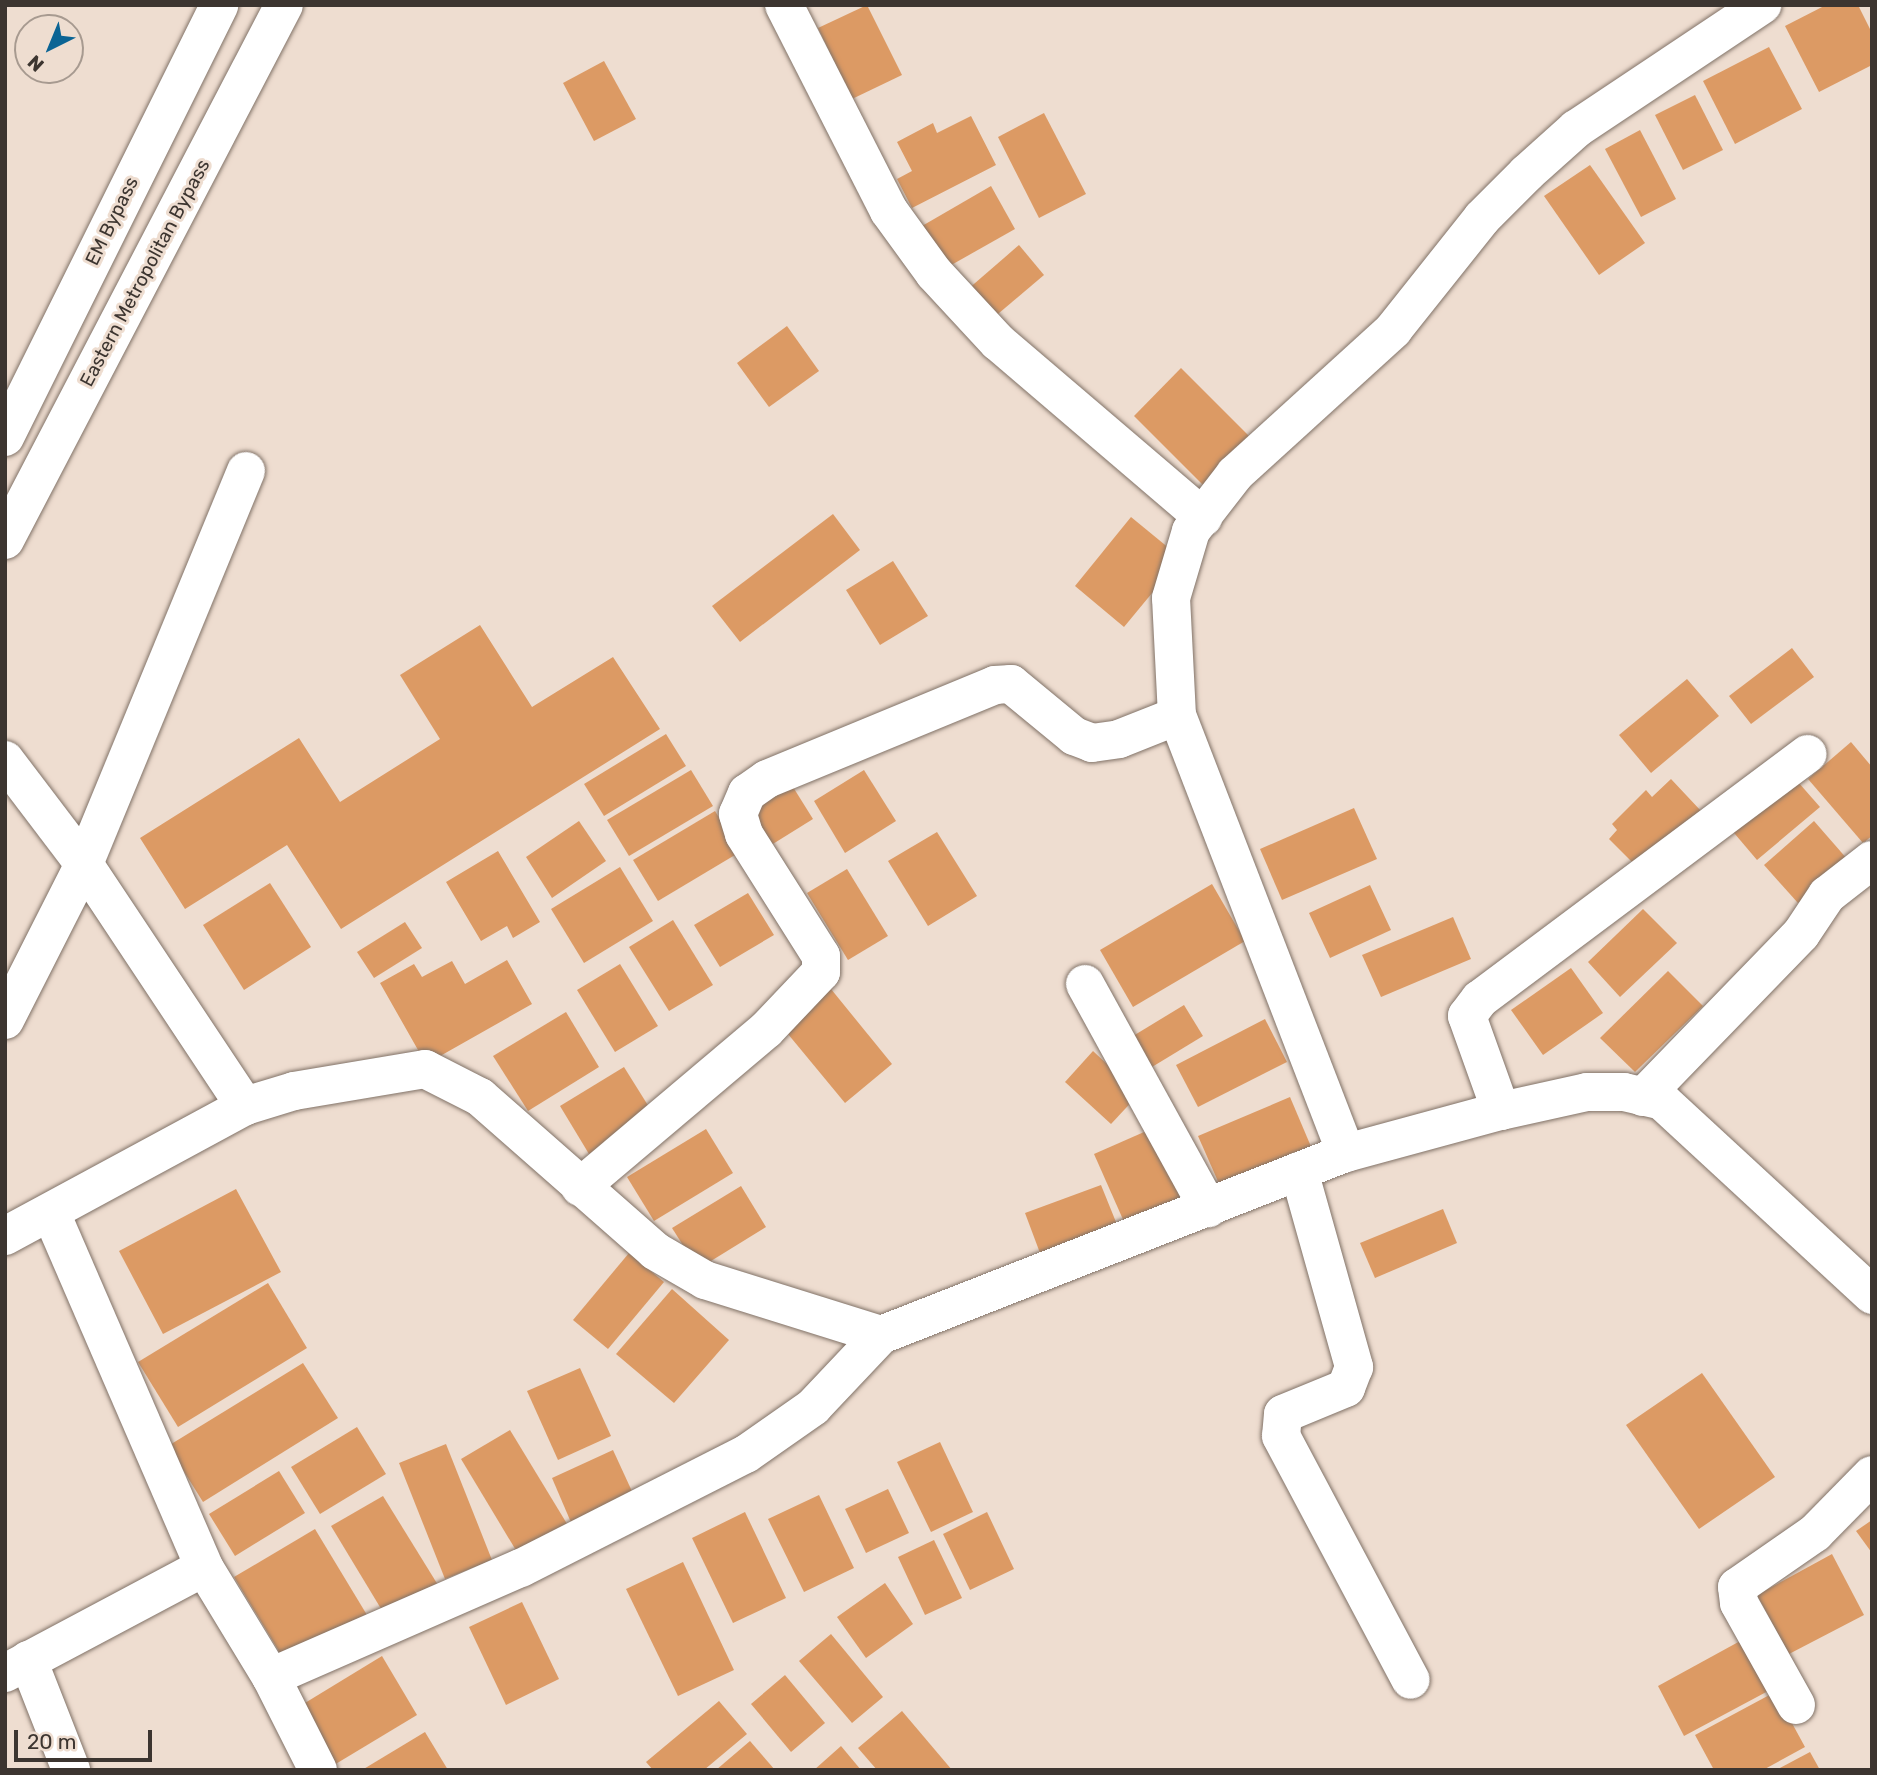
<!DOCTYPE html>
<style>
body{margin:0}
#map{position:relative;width:1877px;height:1775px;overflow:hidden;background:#eeddd0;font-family:Rubik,sans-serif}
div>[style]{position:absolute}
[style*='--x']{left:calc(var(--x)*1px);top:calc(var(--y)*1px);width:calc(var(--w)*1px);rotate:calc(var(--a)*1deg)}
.building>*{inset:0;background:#dc9a64}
.roads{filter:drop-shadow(0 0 2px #817267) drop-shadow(0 0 2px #817267)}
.minor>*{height:38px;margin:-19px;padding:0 19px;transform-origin:19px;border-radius:19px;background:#fff}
.primary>*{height:38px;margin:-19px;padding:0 19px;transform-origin:19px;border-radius:19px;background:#fff}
span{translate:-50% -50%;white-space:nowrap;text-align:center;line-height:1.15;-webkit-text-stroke:6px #eeddd0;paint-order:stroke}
.street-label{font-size:19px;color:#3c3530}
.frame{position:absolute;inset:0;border:7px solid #3c3530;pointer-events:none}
.north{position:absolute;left:14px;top:14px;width:70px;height:70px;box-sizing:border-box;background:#eeddd0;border:2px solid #a79a90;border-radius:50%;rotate:223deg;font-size:19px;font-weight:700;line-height:28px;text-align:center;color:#3c3530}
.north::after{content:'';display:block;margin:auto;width:24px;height:32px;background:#0b6494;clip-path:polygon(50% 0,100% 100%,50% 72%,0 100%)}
.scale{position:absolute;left:14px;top:1730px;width:138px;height:32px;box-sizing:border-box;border:4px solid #3c3530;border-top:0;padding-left:9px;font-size:21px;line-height:24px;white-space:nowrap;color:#3c3530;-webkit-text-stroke:5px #eeddd0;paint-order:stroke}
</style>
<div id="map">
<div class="building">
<i style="clip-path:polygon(867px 5px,902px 75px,852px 99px,818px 28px)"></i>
<i style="clip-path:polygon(1826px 5px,1858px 5px,1872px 33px,1872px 65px,1819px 92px,1785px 26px)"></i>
<i style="clip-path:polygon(1769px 47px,1802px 109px,1735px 144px,1703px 81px)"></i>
<i style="clip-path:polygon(604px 61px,636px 119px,594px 141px,563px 83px)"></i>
<i style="clip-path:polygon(1695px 95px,1723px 150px,1683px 170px,1655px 115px)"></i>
<i style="clip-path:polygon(1044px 113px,1086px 194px,1039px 218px,998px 137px)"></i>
<i style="clip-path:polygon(971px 116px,996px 165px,912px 208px,897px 179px,912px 171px,897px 142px,933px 123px,937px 133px)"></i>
<i style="clip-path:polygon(1640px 130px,1676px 199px,1641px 217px,1605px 149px)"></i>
<i style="clip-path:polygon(1590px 165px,1645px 243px,1599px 275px,1544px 196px)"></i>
<i style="clip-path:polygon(991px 186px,1015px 229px,946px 268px,922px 226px)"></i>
<i style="clip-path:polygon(1019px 245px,1044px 275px,992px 319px,967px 290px)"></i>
<i style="clip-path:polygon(787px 326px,819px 371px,769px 407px,737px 363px)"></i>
<i style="clip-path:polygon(1181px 368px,1253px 440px,1206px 488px,1134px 416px)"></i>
<i style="clip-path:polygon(833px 514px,860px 550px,740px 642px,712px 606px)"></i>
<i style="clip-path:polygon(1131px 517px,1181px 558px,1124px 627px,1075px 586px)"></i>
<i style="clip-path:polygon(893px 561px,928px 616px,880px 645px,846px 590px)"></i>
<i style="clip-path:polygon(480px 625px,532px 707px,613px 657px,660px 729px,341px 929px,287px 845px,185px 909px,140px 838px,299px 738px,340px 802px,440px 739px,400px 675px)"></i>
<i style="clip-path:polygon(1792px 648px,1814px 677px,1751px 724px,1729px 696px)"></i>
<i style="clip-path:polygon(1687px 679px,1719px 716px,1651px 773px,1619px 735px)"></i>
<i style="clip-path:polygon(666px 734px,686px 766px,604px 816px,584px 784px)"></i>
<i style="clip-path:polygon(1851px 742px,1872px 767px,1872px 836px,1863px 843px,1808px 779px)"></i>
<i style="clip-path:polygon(691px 770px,713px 806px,629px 856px,607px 820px)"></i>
<i style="clip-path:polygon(864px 770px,896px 821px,845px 853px,814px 801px)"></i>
<i style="clip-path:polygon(1791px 774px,1820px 807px,1757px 860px,1729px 827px)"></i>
<i style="clip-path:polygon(788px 779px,813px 819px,768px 847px,743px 807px)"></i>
<i style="clip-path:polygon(1671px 779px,1702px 812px,1642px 872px,1609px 839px,1617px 830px,1612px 824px,1646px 790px,1652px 797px)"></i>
<i style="clip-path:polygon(1354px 808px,1377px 859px,1282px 900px,1260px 849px)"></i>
<i style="clip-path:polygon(715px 811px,740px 852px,658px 901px,633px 860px)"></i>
<i style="clip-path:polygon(579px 821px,606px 861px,552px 898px,526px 857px)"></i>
<i style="clip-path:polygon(1814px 821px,1848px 860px,1798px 903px,1764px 865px)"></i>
<i style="clip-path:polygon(937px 832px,977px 896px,928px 926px,888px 861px)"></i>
<i style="clip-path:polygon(498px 851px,540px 922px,513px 938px,507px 926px,481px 941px,446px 882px)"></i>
<i style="clip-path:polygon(620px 867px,653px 921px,584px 963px,551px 909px)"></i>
<i style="clip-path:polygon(847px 869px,888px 936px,848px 960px,807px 893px)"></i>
<i style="clip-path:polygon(270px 883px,311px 947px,244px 990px,203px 925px)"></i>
<i style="clip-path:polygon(1212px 884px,1245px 941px,1133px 1007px,1100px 950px)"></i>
<i style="clip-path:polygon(1370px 885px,1391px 930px,1330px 958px,1309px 913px)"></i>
<i style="clip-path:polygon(748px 893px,774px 935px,720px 967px,694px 925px)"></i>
<i style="clip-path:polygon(1643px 909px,1677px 943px,1620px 997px,1588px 962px)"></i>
<i style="clip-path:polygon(1453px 917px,1471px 959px,1381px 997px,1362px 955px)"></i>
<i style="clip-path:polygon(673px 920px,713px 985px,669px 1011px,629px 947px)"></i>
<i style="clip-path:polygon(405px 922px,422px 948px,374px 978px,357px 952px)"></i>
<i style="clip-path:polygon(507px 960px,532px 1004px,426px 1064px,380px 983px,414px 964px,422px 977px,452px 961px,465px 984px)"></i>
<i style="clip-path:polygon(620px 964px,658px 1026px,615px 1052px,577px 990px)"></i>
<i style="clip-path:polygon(1571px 968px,1603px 1013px,1543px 1055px,1511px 1010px)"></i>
<i style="clip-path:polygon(1668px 971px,1703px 1006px,1635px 1072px,1600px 1038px)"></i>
<i style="clip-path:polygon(831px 989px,892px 1064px,845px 1103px,783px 1028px)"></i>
<i style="clip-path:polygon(1184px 1005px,1203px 1036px,1152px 1067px,1133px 1036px)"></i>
<i style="clip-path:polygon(566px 1012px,599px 1067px,528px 1111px,493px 1056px)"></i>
<i style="clip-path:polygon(1265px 1019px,1287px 1062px,1198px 1107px,1176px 1065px)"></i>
<i style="clip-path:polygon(1093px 1051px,1139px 1094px,1111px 1124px,1065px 1082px)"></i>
<i style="clip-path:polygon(624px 1067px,654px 1115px,589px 1154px,560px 1106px)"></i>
<i style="clip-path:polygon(1290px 1097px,1315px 1156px,1224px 1195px,1198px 1136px)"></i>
<i style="clip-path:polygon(1160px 1125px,1195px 1204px,1129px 1233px,1094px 1154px)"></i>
<i style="clip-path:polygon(706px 1129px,733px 1173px,654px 1221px,627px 1177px)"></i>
<i style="clip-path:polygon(1101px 1185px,1120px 1232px,1043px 1261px,1025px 1213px)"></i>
<i style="clip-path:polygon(741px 1186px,766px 1227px,698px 1269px,672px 1228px)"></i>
<i style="clip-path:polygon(236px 1189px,281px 1272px,163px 1334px,119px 1251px)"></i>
<i style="clip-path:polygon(1443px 1209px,1457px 1243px,1375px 1278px,1360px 1243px)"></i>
<i style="clip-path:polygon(629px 1253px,664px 1282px,608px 1349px,573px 1320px)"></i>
<i style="clip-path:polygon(268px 1283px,307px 1348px,178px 1427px,138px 1362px)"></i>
<i style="clip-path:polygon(672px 1289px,729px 1340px,674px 1403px,616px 1354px)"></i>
<i style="clip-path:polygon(303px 1363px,338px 1418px,203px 1502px,168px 1446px)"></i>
<i style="clip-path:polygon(580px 1368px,611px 1436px,558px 1460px,527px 1391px)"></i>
<i style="clip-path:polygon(1702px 1373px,1775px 1477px,1699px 1529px,1626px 1425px)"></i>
<i style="clip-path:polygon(357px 1427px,386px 1474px,320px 1514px,291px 1467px)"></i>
<i style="clip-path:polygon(510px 1430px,572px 1532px,523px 1562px,461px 1459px)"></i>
<i style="clip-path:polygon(940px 1442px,973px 1512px,931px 1532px,897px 1462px)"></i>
<i style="clip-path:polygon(446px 1444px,492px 1560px,445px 1579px,399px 1463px)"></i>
<i style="clip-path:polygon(613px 1450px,636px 1500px,573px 1527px,552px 1478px)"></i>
<i style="clip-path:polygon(279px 1471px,305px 1513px,235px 1556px,209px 1514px)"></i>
<i style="clip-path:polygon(888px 1489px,909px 1533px,866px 1553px,845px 1509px)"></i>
<i style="clip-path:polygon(819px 1495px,854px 1568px,804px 1592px,768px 1519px)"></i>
<i style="clip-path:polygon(383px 1496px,438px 1585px,386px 1617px,331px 1526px)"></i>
<i style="clip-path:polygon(745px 1512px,786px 1598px,733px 1623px,692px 1538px)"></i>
<i style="clip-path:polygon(987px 1512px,1014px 1569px,970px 1590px,943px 1534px)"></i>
<i style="clip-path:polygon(1872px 1520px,1872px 1553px,1856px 1531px)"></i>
<i style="clip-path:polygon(315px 1529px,367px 1615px,286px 1663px,234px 1577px)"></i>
<i style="clip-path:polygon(934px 1540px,962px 1598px,925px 1615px,898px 1557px)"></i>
<i style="clip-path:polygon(1832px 1554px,1864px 1615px,1789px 1654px,1757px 1595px)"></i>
<i style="clip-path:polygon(683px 1562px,734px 1670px,678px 1696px,626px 1589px)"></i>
<i style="clip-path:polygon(885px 1583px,913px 1624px,866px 1658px,837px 1617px)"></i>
<i style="clip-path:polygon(522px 1602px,559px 1679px,506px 1705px,469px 1627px)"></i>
<i style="clip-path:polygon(831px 1634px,883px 1697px,852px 1723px,799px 1661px)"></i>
<i style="clip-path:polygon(1742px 1640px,1770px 1690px,1684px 1736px,1658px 1686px)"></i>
<i style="clip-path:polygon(382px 1656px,417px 1715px,334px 1765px,300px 1706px)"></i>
<i style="clip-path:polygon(785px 1675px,825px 1723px,791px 1752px,751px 1704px)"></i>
<i style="clip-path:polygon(1775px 1692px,1805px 1747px,1763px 1770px,1714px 1770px,1695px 1735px)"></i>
<i style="clip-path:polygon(719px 1701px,747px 1734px,704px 1770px,653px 1770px,646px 1762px)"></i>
<i style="clip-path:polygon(902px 1711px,952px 1770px,877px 1770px,858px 1748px)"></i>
<i style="clip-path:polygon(425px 1732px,448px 1770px,362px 1770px)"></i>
<i style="clip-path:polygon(750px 1741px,775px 1770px,716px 1770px)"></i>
<i style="clip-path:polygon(841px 1746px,861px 1770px,814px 1770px)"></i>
<i style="clip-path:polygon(1810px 1752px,1820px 1770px,1776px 1770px)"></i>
</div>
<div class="roads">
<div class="minor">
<i style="--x:784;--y:5;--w:231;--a:63"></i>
<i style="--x:889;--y:211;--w:77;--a:54"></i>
<i style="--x:934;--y:273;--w:94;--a:47.2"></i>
<i style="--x:998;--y:342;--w:270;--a:40.5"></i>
<i style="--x:5;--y:760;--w:131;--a:52.8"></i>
<i style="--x:84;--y:864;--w:291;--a:56.4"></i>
<i style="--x:1085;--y:984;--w:256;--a:61.2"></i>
<i style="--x:5;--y:1020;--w:175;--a:-63.1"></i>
<i style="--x:84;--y:864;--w:425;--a:-67.6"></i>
<i style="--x:1643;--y:1097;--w:227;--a:-45.9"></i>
<i style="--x:1801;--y:934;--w:47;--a:-56.3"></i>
<i style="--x:1827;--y:895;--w:57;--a:-37.9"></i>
<i style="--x:1501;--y:1111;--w:101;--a:-109.7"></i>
<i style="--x:1467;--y:1016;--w:21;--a:-53"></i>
<i style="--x:1480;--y:999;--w:409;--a:-36.8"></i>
<i style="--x:1346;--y:1153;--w:469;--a:-111.1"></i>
<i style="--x:1177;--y:716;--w:118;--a:-92.9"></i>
<i style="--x:1171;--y:598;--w:70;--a:-73.4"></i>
<i style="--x:1191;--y:531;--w:72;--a:-52.3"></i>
<i style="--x:1235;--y:474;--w:214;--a:-42.3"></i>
<i style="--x:1393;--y:330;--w:143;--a:-51.5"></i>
<i style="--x:1482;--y:218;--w:64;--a:-45"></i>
<i style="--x:1527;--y:173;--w:66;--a:-41.9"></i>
<i style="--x:1576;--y:129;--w:224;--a:-33.7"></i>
<i style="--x:1299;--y:1171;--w:204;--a:74.3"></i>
<i style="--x:1354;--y:1367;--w:22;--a:111"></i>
<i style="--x:1346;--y:1388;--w:68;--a:157.6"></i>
<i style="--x:1283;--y:1414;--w:22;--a:95"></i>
<i style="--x:1281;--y:1436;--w:276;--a:62"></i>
<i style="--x:580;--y:1187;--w:243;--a:-40.2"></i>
<i style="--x:766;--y:1030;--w:80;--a:-46.5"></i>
<i style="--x:821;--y:972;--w:16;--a:-90"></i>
<i style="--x:821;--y:956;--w:144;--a:-122.3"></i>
<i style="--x:744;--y:834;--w:21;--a:-107"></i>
<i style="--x:738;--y:814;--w:23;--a:-67"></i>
<i style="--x:747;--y:793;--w:24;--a:-35"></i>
<i style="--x:767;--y:779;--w:247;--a:-22.4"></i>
<i style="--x:995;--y:685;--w:16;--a:-4"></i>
<i style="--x:1011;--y:684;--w:82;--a:39.5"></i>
<i style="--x:1074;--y:736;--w:19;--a:21"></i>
<i style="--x:1092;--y:743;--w:27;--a:-8"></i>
<i style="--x:1119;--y:739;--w:62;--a:-21.6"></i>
<i style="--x:51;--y:1213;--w:386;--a:66.6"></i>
<i style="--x:204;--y:1567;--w:129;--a:58.7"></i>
<i style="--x:271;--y:1677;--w:104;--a:63.2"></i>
<i style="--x:5;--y:1236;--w:273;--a:-28.4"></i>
<i style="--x:245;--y:1106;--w:51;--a:-17"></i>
<i style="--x:294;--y:1091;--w:133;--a:-9.5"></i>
<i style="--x:425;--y:1069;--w:62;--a:27"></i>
<i style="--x:480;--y:1097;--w:233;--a:41.3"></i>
<i style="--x:655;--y:1251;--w:58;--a:30.1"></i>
<i style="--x:705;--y:1280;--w:184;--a:17.4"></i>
<i style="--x:881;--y:1335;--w:499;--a:-21.4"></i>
<i style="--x:1346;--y:1153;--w:161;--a:-15.2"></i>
<i style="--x:1501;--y:1111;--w:88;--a:-12.5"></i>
<i style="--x:1587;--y:1092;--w:37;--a:0"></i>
<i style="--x:1624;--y:1092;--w:39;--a:13"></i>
<i style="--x:1662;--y:1101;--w:286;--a:42.7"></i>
<i style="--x:28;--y:1660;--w:118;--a:68.6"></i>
<i style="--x:5;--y:1673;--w:225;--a:-28"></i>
<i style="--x:271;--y:1677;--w:273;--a:-23.6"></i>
<i style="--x:521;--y:1568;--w:252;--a:-26.9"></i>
<i style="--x:746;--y:1454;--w:82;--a:-35"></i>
<i style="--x:813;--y:1407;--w:99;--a:-46.6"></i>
<i style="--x:1796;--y:1705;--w:117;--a:-119.2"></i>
<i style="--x:1739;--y:1603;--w:16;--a:-97"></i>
<i style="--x:1737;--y:1587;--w:95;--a:-34.7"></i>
<i style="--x:1815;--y:1533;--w:81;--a:-45.5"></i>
</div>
<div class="primary">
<i style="--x:5;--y:437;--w:482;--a:-63.6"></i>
<i style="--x:5;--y:540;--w:603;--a:-62.46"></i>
</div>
</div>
<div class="street-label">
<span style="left:112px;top:221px;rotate:-64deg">EM Bypass</span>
<span style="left:145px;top:273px;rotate:-62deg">Eastern Metropolitan Bypass</span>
</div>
<div class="frame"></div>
<div class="north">N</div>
<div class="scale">20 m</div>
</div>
